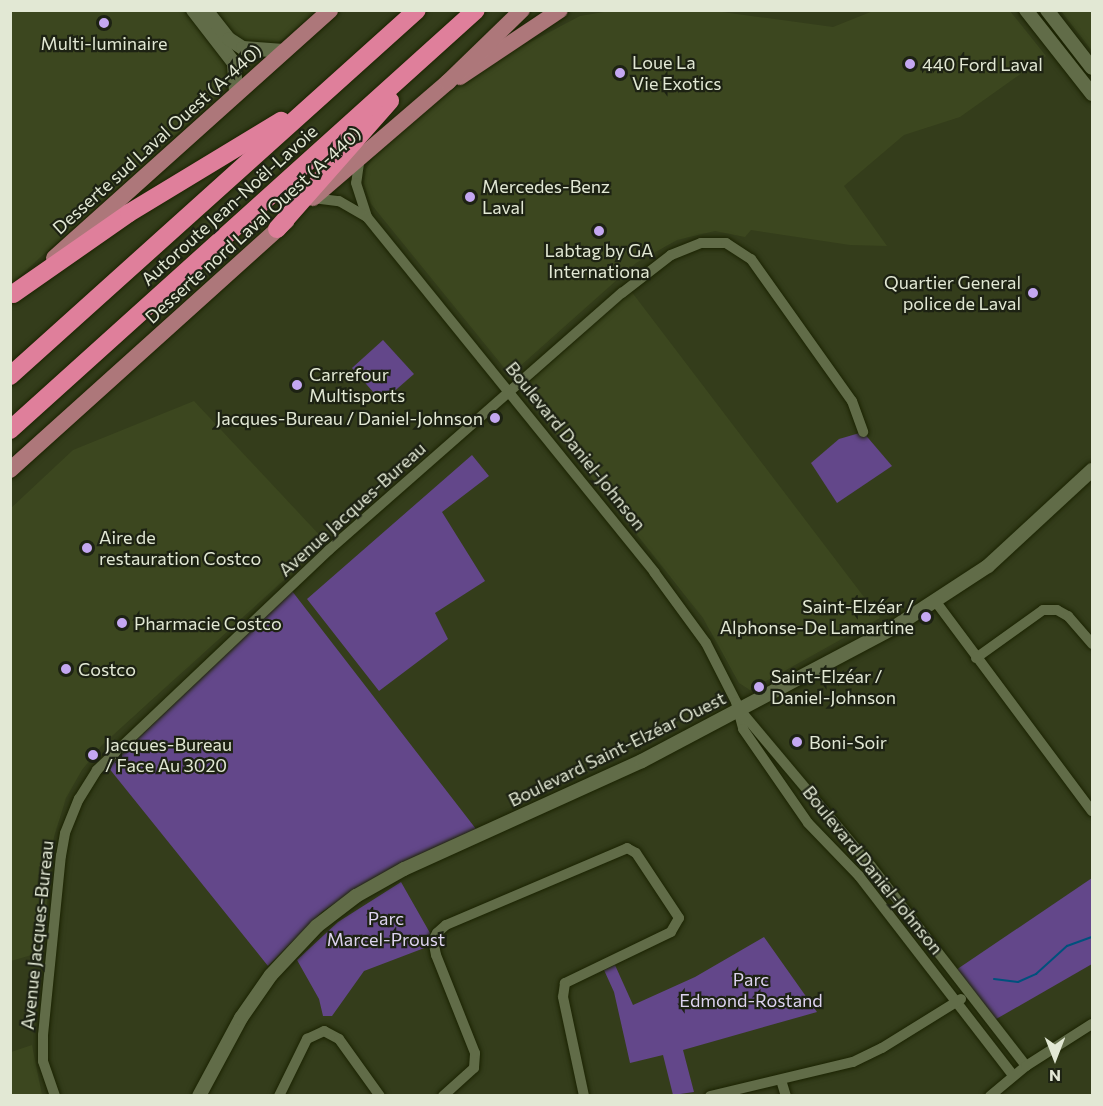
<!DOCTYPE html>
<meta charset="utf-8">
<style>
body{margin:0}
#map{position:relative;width:1103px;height:1106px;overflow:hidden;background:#343d1b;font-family:Commissioner,sans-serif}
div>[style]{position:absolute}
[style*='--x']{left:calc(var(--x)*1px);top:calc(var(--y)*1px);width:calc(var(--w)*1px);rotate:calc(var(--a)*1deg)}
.built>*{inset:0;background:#3c471f}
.green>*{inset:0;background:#63478a}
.stream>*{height:2px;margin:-1px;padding:0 1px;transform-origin:1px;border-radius:1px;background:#00517d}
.roads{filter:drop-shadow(0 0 2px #1b2302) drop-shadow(0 0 2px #1b2302)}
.minor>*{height:10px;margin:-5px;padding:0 5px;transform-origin:5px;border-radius:5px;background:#616c48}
.tertiary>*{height:14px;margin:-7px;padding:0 7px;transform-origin:7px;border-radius:7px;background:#616c48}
.primary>*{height:16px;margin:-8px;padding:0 8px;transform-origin:8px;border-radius:8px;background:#ad777a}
.motorway>*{height:18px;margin:-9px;padding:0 9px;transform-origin:9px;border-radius:9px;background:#df7f9b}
.dots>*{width:16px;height:16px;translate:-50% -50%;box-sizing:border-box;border:3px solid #1d2213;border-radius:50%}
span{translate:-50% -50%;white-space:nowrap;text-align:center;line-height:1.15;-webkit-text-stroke:4.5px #1d2213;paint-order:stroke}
.poi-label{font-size:18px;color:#e2e8d4}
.left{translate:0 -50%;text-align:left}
.right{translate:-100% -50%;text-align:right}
.street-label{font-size:18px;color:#e2e8d4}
.park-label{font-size:18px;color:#ddd3ef}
.frame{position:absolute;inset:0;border:12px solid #e2e8d4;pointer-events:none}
.north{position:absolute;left:1025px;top:1028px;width:60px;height:60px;-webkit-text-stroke:4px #1d2213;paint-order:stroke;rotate:180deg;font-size:16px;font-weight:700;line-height:24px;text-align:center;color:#e2e8d4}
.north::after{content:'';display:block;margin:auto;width:21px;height:27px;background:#e2e8d4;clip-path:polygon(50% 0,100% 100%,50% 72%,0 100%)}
</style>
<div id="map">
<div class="built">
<i style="clip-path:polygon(11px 11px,188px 11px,228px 61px,229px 79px,206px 108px,11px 284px)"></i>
<i style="clip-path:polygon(212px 11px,317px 11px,278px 43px,262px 47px,236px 40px)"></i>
<i style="clip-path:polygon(610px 11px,715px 11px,833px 27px,873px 11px,1010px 11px,1046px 56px,960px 117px,904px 135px,844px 186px,887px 246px,850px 245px,751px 230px,745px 237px,715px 231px,677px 240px,636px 263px,518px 368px,506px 370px,371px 204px,364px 184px,366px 169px,377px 152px,422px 112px,518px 41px,523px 46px,580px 16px)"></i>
<i style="clip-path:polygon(1061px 11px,1092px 11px,1092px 51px,1068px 20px)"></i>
<i style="clip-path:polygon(631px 291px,880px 618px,750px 690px,739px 683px,703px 618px,521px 389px)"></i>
<i style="clip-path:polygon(194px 401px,326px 542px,102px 745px,82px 770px,66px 798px,54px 837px,42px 952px,11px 961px,11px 508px,73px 450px)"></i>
<i style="clip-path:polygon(32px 1045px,42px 1095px,11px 1095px,11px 1052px)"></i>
</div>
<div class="green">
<i style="clip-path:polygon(383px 340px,414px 374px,382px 402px,352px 368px)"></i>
<i style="clip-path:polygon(863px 432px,892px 466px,837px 503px,811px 463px,839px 439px)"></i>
<i style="clip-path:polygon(472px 455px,489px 476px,442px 512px,485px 581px,435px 613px,448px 639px,379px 691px,307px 599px)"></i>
<i style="clip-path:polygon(292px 591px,476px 829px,367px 882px,322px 912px,268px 966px,108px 767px)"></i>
<i style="clip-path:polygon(1092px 878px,1092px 964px,991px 1022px,953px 972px)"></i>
<i style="clip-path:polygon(401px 882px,430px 933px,427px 947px,364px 971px,332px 1016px,323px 1016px,319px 999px,297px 960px,338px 922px)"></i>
<i style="clip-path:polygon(764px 937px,817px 1012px,683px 1050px,694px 1092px,673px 1095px,663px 1055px,630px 1063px,614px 992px,604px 970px,615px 965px,633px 1005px,695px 977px)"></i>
</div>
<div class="stream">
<i style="--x:994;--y:979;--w:24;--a:7"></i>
<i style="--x:1018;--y:982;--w:20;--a:-24"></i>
<i style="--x:1036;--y:974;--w:42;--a:-42.1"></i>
<i style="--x:1067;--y:946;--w:27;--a:-20"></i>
</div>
<div class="roads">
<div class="minor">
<i style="--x:360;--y:156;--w:27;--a:98"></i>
<i style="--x:356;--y:183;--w:36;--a:72"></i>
<i style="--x:313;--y:198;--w:26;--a:7"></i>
<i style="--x:339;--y:201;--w:32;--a:30"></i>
<i style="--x:367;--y:217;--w:457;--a:51"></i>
<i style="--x:654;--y:572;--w:88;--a:53.8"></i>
<i style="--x:706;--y:643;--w:66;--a:63"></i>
<i style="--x:736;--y:702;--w:28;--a:75"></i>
<i style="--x:743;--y:729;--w:114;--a:55.3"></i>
<i style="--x:808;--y:823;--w:74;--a:46.1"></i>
<i style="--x:859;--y:876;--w:252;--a:52.3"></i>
<i style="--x:936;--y:602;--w:261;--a:53.3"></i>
<i style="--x:976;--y:658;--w:82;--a:-35.6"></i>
<i style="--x:1043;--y:610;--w:14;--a:0"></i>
<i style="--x:1057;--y:610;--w:13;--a:29"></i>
<i style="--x:1068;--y:616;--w:37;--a:49"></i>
<i style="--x:740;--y:710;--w:204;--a:50"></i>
<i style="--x:871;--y:866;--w:253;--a:52.2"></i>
<i style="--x:781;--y:1080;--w:17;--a:73"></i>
<i style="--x:55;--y:1096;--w:37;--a:-109"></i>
<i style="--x:43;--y:1061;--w:26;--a:-90"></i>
<i style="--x:43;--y:1035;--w:180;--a:-84.3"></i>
<i style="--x:61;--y:856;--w:23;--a:-80"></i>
<i style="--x:65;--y:833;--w:37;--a:-68"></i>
<i style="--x:79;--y:799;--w:34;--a:-58"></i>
<i style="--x:97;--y:770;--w:320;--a:-43.5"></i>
<i style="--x:329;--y:550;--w:390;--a:-41.3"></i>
<i style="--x:622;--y:293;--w:62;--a:-37.8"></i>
<i style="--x:671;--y:255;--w:32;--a:-22"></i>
<i style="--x:701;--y:243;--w:25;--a:0"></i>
<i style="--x:726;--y:243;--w:30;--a:33"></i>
<i style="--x:751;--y:259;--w:174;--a:54.6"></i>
<i style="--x:852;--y:401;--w:33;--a:70"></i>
<i style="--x:279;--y:1096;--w:64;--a:-63.8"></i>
<i style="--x:307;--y:1039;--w:19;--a:-25"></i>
<i style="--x:324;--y:1031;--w:17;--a:28"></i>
<i style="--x:339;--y:1039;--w:70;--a:54.3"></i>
<i style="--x:443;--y:1096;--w:42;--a:-42.1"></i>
<i style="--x:474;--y:1068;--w:15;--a:-86"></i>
<i style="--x:475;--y:1053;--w:105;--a:-111.7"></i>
<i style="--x:436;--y:955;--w:15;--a:-101"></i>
<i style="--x:433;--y:940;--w:8;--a:-60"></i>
<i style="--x:437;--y:933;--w:12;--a:-42"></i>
<i style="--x:446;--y:925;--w:197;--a:-23"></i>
<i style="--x:627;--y:848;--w:10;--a:29"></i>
<i style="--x:636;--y:853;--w:78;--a:56.5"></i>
<i style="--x:679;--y:918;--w:16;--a:120"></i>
<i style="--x:671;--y:932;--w:118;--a:154.3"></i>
<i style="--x:565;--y:983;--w:14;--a:98"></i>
<i style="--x:563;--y:997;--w:101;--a:78"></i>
<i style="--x:710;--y:1096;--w:147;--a:-13.4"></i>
<i style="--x:853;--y:1062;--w:32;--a:-26"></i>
<i style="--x:882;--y:1048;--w:93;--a:-31.8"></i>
<i style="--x:990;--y:1096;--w:47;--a:-39.8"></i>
<i style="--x:1026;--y:1066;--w:78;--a:-32.5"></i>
</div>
<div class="tertiary">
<i style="--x:193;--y:10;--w:67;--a:52.3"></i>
<i style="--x:234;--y:63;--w:32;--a:86"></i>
<i style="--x:206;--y:10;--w:37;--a:52"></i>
<i style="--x:229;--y:39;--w:17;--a:33"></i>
<i style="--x:243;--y:48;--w:41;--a:4.2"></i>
<i style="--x:1026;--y:10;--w:107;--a:51.8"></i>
<i style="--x:1047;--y:10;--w:73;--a:52.2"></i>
<i style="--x:199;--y:1096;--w:89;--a:-61.7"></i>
<i style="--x:241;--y:1018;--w:52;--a:-55.1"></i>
<i style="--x:271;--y:975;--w:67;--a:-46.8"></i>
<i style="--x:317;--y:926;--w:49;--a:-37.6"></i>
<i style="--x:356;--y:896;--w:55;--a:-29.4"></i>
<i style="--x:404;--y:869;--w:261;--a:-24.4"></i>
<i style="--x:642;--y:761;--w:284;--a:-27.9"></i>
<i style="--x:893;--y:628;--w:113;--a:-33.1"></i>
<i style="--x:988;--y:566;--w:142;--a:-42.7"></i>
</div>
<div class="primary">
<i style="--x:460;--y:77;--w:120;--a:-33.8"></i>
<i style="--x:313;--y:198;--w:178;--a:-40.7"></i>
<i style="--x:448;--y:82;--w:103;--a:-44.2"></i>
<i style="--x:54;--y:258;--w:371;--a:-41.9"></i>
<i style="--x:10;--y:470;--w:372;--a:-42"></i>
</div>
<div class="motorway">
<i style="--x:277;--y:229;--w:171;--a:-48.6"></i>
<i style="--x:13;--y:294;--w:141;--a:-34.9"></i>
<i style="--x:129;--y:213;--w:178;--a:-31.2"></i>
<i style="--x:10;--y:376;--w:547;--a:-41.96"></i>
<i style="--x:10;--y:430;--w:627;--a:-42.03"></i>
</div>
</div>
<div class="dots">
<i style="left:104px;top:23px;background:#c4a7f1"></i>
<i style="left:910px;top:64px;background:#c4a7f1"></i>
<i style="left:620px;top:73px;background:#c4a7f1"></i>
<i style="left:470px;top:197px;background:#c4a7f1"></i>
<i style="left:599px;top:231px;background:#c4a7f1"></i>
<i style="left:1033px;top:293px;background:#c4a7f1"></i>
<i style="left:297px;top:385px;background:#c4a7f1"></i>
<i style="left:495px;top:418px;background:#c4a7f1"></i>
<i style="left:87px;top:548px;background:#c4a7f1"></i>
<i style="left:926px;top:617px;background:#c4a7f1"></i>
<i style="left:122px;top:623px;background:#c4a7f1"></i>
<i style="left:66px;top:669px;background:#c4a7f1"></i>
<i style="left:759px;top:687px;background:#c4a7f1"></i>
<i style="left:797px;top:742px;background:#c4a7f1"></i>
<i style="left:93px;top:755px;background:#c4a7f1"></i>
</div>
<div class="poi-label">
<span style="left:104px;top:43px">Multi-luminaire</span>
<span class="left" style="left:632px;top:73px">Loue La<br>Vie Exotics</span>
<span class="left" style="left:922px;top:64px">440 Ford Laval</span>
<span class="left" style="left:482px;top:197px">Mercedes-Benz<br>Laval</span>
<span style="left:599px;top:261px">Labtag by GA<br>Internationa</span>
<span class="right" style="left:1021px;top:293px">Quartier General<br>police de Laval</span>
<span class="left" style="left:309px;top:385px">Carrefour<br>Multisports</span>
<span class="right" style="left:483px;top:418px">Jacques-Bureau / Daniel-Johnson</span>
<span class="left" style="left:99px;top:548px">Aire de<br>restauration Costco</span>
<span class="right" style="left:914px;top:617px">Saint-Elzéar /<br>Alphonse-De Lamartine</span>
<span class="left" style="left:134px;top:623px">Pharmacie Costco</span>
<span class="left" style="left:78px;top:669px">Costco</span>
<span class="left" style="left:771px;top:687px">Saint-Elzéar /<br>Daniel-Johnson</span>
<span class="left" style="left:809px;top:742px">Boni-Soir</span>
<span class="left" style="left:105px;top:755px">Jacques-Bureau<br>/ Face Au 3020</span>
</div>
<div class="street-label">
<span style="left:157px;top:139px;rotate:-42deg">Desserte sud Laval Ouest (A-440)</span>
<span style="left:229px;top:205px;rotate:-42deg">Autoroute Jean-Noël-Lavoie</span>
<span style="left:253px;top:225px;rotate:-42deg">Desserte nord Laval Ouest (A-440)</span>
<span style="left:576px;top:446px;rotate:51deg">Boulevard Daniel-Johnson</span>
<span style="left:352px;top:509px;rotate:-42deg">Avenue Jacques-Bureau</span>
<span style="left:617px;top:749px;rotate:-26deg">Boulevard Saint-Elzéar Ouest</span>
<span style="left:873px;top:870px;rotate:51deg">Boulevard Daniel-Johnson</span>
<span style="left:37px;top:935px;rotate:-84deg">Avenue Jacques-Bureau</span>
</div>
<div class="park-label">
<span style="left:386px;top:929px">Parc<br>Marcel-Proust</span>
<span style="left:751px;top:990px">Parc<br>Edmond-Rostand</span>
</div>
<div class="frame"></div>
<div class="north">N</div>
</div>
